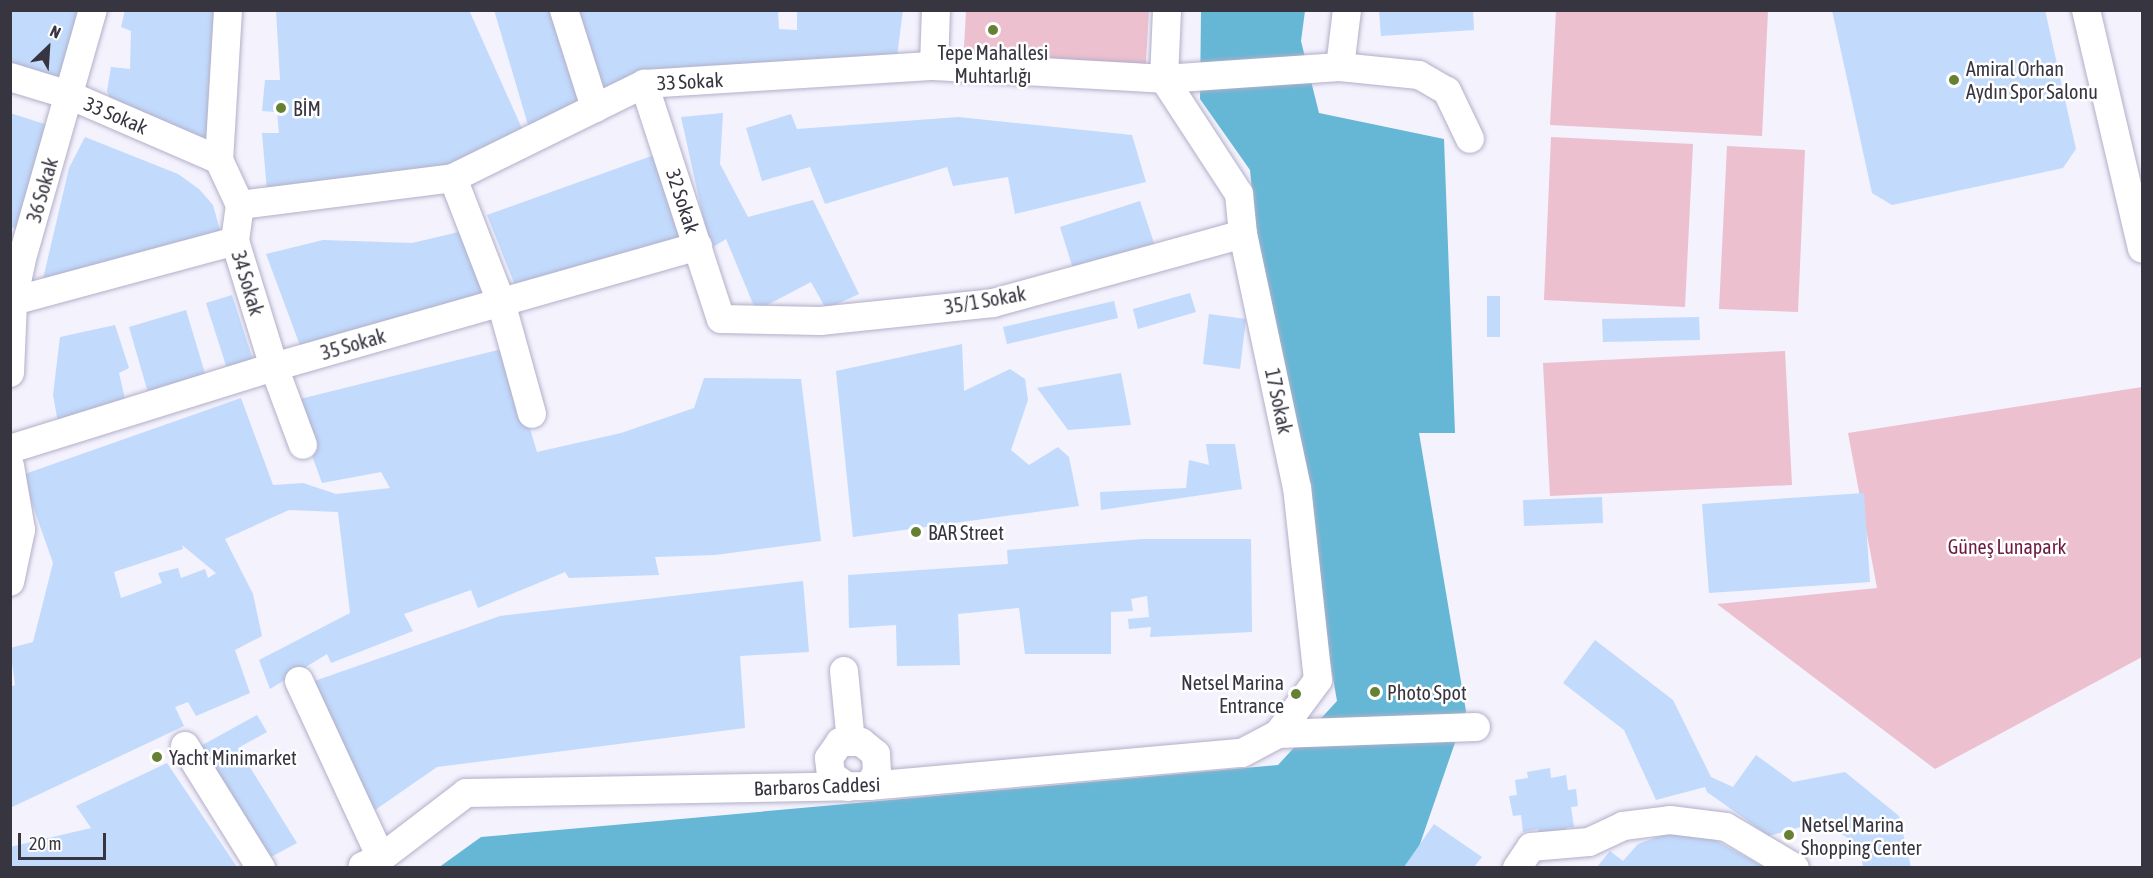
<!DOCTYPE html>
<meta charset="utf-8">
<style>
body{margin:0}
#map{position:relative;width:2153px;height:878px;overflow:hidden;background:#f3f2fd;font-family:"Asap Condensed",sans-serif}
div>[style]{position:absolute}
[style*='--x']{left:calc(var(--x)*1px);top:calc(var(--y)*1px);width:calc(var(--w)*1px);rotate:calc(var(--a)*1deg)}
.green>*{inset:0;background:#edc0cf}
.water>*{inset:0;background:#66b7d5}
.building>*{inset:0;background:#c2dafc}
.roads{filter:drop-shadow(0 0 2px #b2afc8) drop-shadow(0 0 2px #b2afc8)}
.street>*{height:28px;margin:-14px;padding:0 14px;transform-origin:14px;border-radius:14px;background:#fff}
.dots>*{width:16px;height:16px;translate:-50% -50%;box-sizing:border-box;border:3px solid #fff;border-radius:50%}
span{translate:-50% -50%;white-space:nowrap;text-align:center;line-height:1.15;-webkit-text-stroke:5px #fff;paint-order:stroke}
.poi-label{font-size:20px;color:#363540}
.left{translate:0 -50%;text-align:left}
.right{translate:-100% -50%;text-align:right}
.street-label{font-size:20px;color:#363540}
.park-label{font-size:20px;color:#6d1b41}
.frame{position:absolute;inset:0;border:12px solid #363540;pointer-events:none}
.north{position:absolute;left:18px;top:18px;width:60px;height:60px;-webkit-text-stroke:4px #fff;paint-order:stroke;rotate:25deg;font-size:16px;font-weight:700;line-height:24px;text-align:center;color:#363540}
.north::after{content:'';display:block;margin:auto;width:21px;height:27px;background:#363540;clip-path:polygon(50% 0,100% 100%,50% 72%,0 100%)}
.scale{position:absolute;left:18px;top:833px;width:88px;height:27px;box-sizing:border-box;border:3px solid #363540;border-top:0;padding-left:8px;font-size:18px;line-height:21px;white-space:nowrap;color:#363540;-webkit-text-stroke:4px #fff;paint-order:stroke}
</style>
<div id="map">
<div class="green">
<i style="clip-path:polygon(966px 11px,1149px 11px,1145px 76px,963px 66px)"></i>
<i style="clip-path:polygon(1556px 11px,1768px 11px,1762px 136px,1550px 125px)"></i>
<i style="clip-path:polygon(1551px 137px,1693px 144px,1685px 307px,1544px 300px)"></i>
<i style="clip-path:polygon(1727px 146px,1805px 150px,1798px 312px,1719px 309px)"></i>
<i style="clip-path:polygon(1785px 351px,1792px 485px,1550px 496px,1543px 363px)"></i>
<i style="clip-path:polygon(2142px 387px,2142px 657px,1935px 769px,1717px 604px,1877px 588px,1848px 433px)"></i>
</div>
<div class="water">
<i style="clip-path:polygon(1201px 11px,1305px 11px,1301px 41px,1319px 113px,1444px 139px,1455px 433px,1419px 433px,1466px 711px,1412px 867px,438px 868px,481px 837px,1278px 765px,1337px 701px,1293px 448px,1277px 446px,1250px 170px,1200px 99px)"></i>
</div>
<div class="building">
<i style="clip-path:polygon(10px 10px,83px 10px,61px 84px,10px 70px)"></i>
<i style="clip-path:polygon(125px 10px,221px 10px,210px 143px,115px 110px,107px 91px,111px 67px,130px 69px,131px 31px,121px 27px)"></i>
<i style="clip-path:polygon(276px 10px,469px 10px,524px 133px,445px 173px,267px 191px,262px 133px,279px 133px,277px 112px,262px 111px,265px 80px,280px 80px)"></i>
<i style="clip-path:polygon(494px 10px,551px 10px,584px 107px,531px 135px)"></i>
<i style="clip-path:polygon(579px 10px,778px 10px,779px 29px,797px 30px,797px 10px,903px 10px,896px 64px,605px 94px)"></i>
<i style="clip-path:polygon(1379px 10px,1473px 10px,1474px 30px,1381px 36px)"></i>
<i style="clip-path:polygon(1832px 10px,2045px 10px,2076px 149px,2063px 168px,1892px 205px,1872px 193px)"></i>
<i style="clip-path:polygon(10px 113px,51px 126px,26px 230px,10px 227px)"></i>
<i style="clip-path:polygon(723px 113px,720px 164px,748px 217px,813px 200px,859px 294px,826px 309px,811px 282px,756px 311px,726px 239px,710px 249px,681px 117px)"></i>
<i style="clip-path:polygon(791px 114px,797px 129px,958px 117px,1132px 135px,1146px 182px,1015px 214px,1008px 177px,953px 186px,947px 167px,825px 204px,810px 167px,762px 181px,746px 128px)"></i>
<i style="clip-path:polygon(85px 137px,178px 174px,199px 189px,213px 205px,221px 234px,43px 279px,69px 168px)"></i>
<i style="clip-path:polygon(657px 154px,686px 243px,516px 288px,487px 215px)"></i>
<i style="clip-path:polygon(1140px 201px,1156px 249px,1075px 275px,1060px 227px)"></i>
<i style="clip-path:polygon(463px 231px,485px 296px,302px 351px,266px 254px,323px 240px,412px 243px)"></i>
<i style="clip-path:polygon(1190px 293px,1196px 312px,1138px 329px,1133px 309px)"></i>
<i style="clip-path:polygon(232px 295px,255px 366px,229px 375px,206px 303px)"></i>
<i style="clip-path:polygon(1487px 296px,1500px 296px,1500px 337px,1487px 337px)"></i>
<i style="clip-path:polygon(1114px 301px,1118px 318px,1007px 344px,1003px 327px)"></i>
<i style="clip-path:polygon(186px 310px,207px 380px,149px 396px,129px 327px)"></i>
<i style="clip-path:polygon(1209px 314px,1246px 319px,1240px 369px,1203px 364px)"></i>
<i style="clip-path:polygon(1699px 317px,1700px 340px,1603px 342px,1602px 319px)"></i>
<i style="clip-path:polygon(115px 325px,129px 368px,119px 373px,127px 407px,59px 428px,53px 395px,60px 337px)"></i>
<i style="clip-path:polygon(962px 344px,964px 391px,1010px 369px,1025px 379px,1028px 400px,1011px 450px,1029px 465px,1058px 447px,1069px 457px,1079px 506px,853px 537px,836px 371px)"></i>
<i style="clip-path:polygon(evenodd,506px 348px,537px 452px,621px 433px,694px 408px,704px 378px,801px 379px,821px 541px,715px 555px,655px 557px,659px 575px,569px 578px,565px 572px,478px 608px,471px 590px,404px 614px,413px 631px,331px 663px,327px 654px,270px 689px,259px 660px,350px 613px,338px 512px,289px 510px,225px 539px,253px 594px,262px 636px,235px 650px,250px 693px,196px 716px,188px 702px,175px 707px,184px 726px,10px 808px,10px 687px,15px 685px,10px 648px,33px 642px,53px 563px,22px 475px,241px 398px,273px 485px,303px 483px,336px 494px,390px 488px,381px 472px,322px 483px,292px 401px,506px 348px,182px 545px,216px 573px,208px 578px,205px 569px,181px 578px,178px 568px,158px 573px,162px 583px,121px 598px,114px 572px,183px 549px,182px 545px)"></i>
<i style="clip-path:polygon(1121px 373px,1131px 425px,1068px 430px,1037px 388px)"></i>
<i style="clip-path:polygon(1206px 444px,1235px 444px,1242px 489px,1101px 510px,1100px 492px,1186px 488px,1189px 460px,1209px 465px)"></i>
<i style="clip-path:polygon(1864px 493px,1870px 582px,1709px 593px,1702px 504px)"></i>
<i style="clip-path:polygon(1602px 497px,1603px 523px,1524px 526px,1523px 500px)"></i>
<i style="clip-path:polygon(1143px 539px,1251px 539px,1252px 632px,1150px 637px,1151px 627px,1129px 629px,1128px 619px,1149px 617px,1147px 596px,1131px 599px,1133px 611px,1111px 612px,1111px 654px,1025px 654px,1019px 608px,958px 614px,960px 665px,897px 666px,896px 625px,849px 628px,848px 575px,1008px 564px,1007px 550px)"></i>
<i style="clip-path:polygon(803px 581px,809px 652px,740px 656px,745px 728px,437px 767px,365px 817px,306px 684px,500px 616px)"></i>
<i style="clip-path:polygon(1595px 640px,1673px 700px,1711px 777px,1733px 787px,1756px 755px,1793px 782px,1845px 772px,1899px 816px,1911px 867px,1863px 867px,1859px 845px,1821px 821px,1769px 836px,1707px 792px,1705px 787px,1656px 800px,1624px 730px,1563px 683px)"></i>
<i style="clip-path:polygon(257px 715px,267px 732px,238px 748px,297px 843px,271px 857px,197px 748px)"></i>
<i style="clip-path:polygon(167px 763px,237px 867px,10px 867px,10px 847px,91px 828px,76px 806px)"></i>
<i style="clip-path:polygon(1550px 768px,1551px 778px,1566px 775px,1568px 790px,1576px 789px,1578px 806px,1571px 807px,1574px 827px,1566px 828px,1567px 834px,1540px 838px,1538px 829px,1523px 832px,1521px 815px,1513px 816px,1509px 796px,1517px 795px,1515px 780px,1528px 778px,1527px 772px)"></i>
<i style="clip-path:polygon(1434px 824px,1482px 857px,1474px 867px,1404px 867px)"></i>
<i style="clip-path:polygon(1666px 834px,1706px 835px,1764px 867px,1597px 867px,1610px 851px,1623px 861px,1638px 844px)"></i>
</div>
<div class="roads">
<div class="street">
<i style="--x:228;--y:10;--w:150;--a:93.4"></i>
<i style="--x:219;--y:160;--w:50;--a:65"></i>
<i style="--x:240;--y:205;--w:36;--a:98"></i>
<i style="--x:235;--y:241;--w:132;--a:72.8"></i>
<i style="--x:274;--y:367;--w:83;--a:69.6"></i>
<i style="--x:564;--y:10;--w:103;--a:72.4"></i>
<i style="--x:2086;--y:10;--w:245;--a:76.8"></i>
<i style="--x:934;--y:66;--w:56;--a:-88"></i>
<i style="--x:1340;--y:67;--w:57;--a:-83"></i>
<i style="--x:10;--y:77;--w:62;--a:17"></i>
<i style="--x:69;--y:95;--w:163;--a:23.4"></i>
<i style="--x:1164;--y:79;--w:69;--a:-87.5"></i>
<i style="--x:644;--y:84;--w:247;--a:71.9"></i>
<i style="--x:721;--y:319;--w:99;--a:1.2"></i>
<i style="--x:820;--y:321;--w:174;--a:-5.9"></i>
<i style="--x:993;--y:303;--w:259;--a:-15.4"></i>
<i style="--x:453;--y:178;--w:133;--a:68.8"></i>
<i style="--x:501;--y:302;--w:116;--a:74.5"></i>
<i style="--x:240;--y:205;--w:215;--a:-7.2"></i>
<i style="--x:453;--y:178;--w:213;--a:-26.2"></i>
<i style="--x:644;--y:84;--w:291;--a:-3.6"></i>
<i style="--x:934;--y:66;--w:230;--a:3.2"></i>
<i style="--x:1164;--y:79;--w:176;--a:-3.9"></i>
<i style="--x:1340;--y:67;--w:79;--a:5.8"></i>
<i style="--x:1419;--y:75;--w:32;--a:30"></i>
<i style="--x:1447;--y:91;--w:53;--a:64.4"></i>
<i style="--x:13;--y:301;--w:230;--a:-15.1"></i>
<i style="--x:10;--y:373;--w:72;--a:-87.6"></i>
<i style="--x:13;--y:301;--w:40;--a:-78"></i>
<i style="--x:21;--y:262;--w:262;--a:-74.1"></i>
<i style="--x:10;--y:449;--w:276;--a:-17.3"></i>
<i style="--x:274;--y:367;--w:441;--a:-15.9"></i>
<i style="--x:10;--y:466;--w:65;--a:80.2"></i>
<i style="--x:21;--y:530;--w:53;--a:101.9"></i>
<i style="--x:844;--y:671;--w:71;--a:84.4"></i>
<i style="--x:299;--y:681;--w:195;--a:65.1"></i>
<i style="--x:381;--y:858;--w:20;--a:156"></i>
<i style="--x:1278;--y:734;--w:198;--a:-2"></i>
<i style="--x:185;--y:746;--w:144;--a:58.1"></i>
<i style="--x:848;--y:787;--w:21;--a:-145"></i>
<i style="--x:831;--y:775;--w:17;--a:-97"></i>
<i style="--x:829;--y:758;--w:19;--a:-55"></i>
<i style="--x:840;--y:742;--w:21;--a:0"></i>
<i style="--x:861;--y:742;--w:19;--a:39"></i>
<i style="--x:876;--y:754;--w:18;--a:87"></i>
<i style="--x:877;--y:772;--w:16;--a:120"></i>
<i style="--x:377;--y:868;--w:11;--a:-68"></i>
<i style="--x:381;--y:858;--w:107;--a:-37.4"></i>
<i style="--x:466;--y:793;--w:403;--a:-1"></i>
<i style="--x:869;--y:786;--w:374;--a:-5.1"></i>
<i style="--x:1242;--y:753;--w:41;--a:-27.8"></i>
<i style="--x:1278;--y:734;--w:67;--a:-53.5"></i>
<i style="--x:1318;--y:680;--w:193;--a:-96.2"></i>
<i style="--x:1297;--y:488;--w:260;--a:-102"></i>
<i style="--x:1243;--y:234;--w:40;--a:-95.7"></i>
<i style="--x:1239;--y:194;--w:137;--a:-123.1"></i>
<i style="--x:1517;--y:868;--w:25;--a:-56"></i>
<i style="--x:1531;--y:847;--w:58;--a:-4.9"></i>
<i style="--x:1589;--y:842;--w:38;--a:-25"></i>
<i style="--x:1623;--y:826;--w:47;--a:-7.3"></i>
<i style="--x:1670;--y:820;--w:56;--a:7.1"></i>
<i style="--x:1726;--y:827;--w:80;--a:30.7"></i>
</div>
</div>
<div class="dots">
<i style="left:993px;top:30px;background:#678134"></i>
<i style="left:1954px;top:80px;background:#678134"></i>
<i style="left:281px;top:108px;background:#678134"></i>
<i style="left:916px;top:532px;background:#678134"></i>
<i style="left:1375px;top:692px;background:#678134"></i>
<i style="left:1296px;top:694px;background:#678134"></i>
<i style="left:157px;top:757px;background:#678134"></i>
<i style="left:1789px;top:835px;background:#678134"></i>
</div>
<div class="poi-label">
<span style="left:993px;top:64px">Tepe Mahallesi<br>Muhtarlığı</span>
<span class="left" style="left:1966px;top:80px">Amiral Orhan<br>Aydın Spor Salonu</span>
<span class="left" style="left:293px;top:108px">BİM</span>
<span class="left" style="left:928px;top:532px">BAR Street</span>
<span class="right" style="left:1284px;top:694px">Netsel Marina<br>Entrance</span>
<span class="left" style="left:1387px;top:692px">Photo Spot</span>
<span class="left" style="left:169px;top:757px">Yacht Minimarket</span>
<span class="left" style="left:1801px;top:836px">Netsel Marina<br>Shopping Center</span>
</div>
<div class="street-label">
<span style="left:690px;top:81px;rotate:-3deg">33 Sokak</span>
<span style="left:116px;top:115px;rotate:23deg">33 Sokak</span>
<span style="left:42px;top:190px;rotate:-74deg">36 Sokak</span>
<span style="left:683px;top:201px;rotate:72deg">32 Sokak</span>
<span style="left:248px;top:283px;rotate:73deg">34 Sokak</span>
<span style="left:985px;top:300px;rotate:-10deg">35/1 Sokak</span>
<span style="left:353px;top:344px;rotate:-16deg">35 Sokak</span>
<span style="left:1279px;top:401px;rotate:78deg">17 Sokak</span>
<span style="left:817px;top:786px;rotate:-2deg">Barbaros Caddesi</span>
</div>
<div class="park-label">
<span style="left:2007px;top:546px">Güneş Lunapark</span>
</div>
<div class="frame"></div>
<div class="north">N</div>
<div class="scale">20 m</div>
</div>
